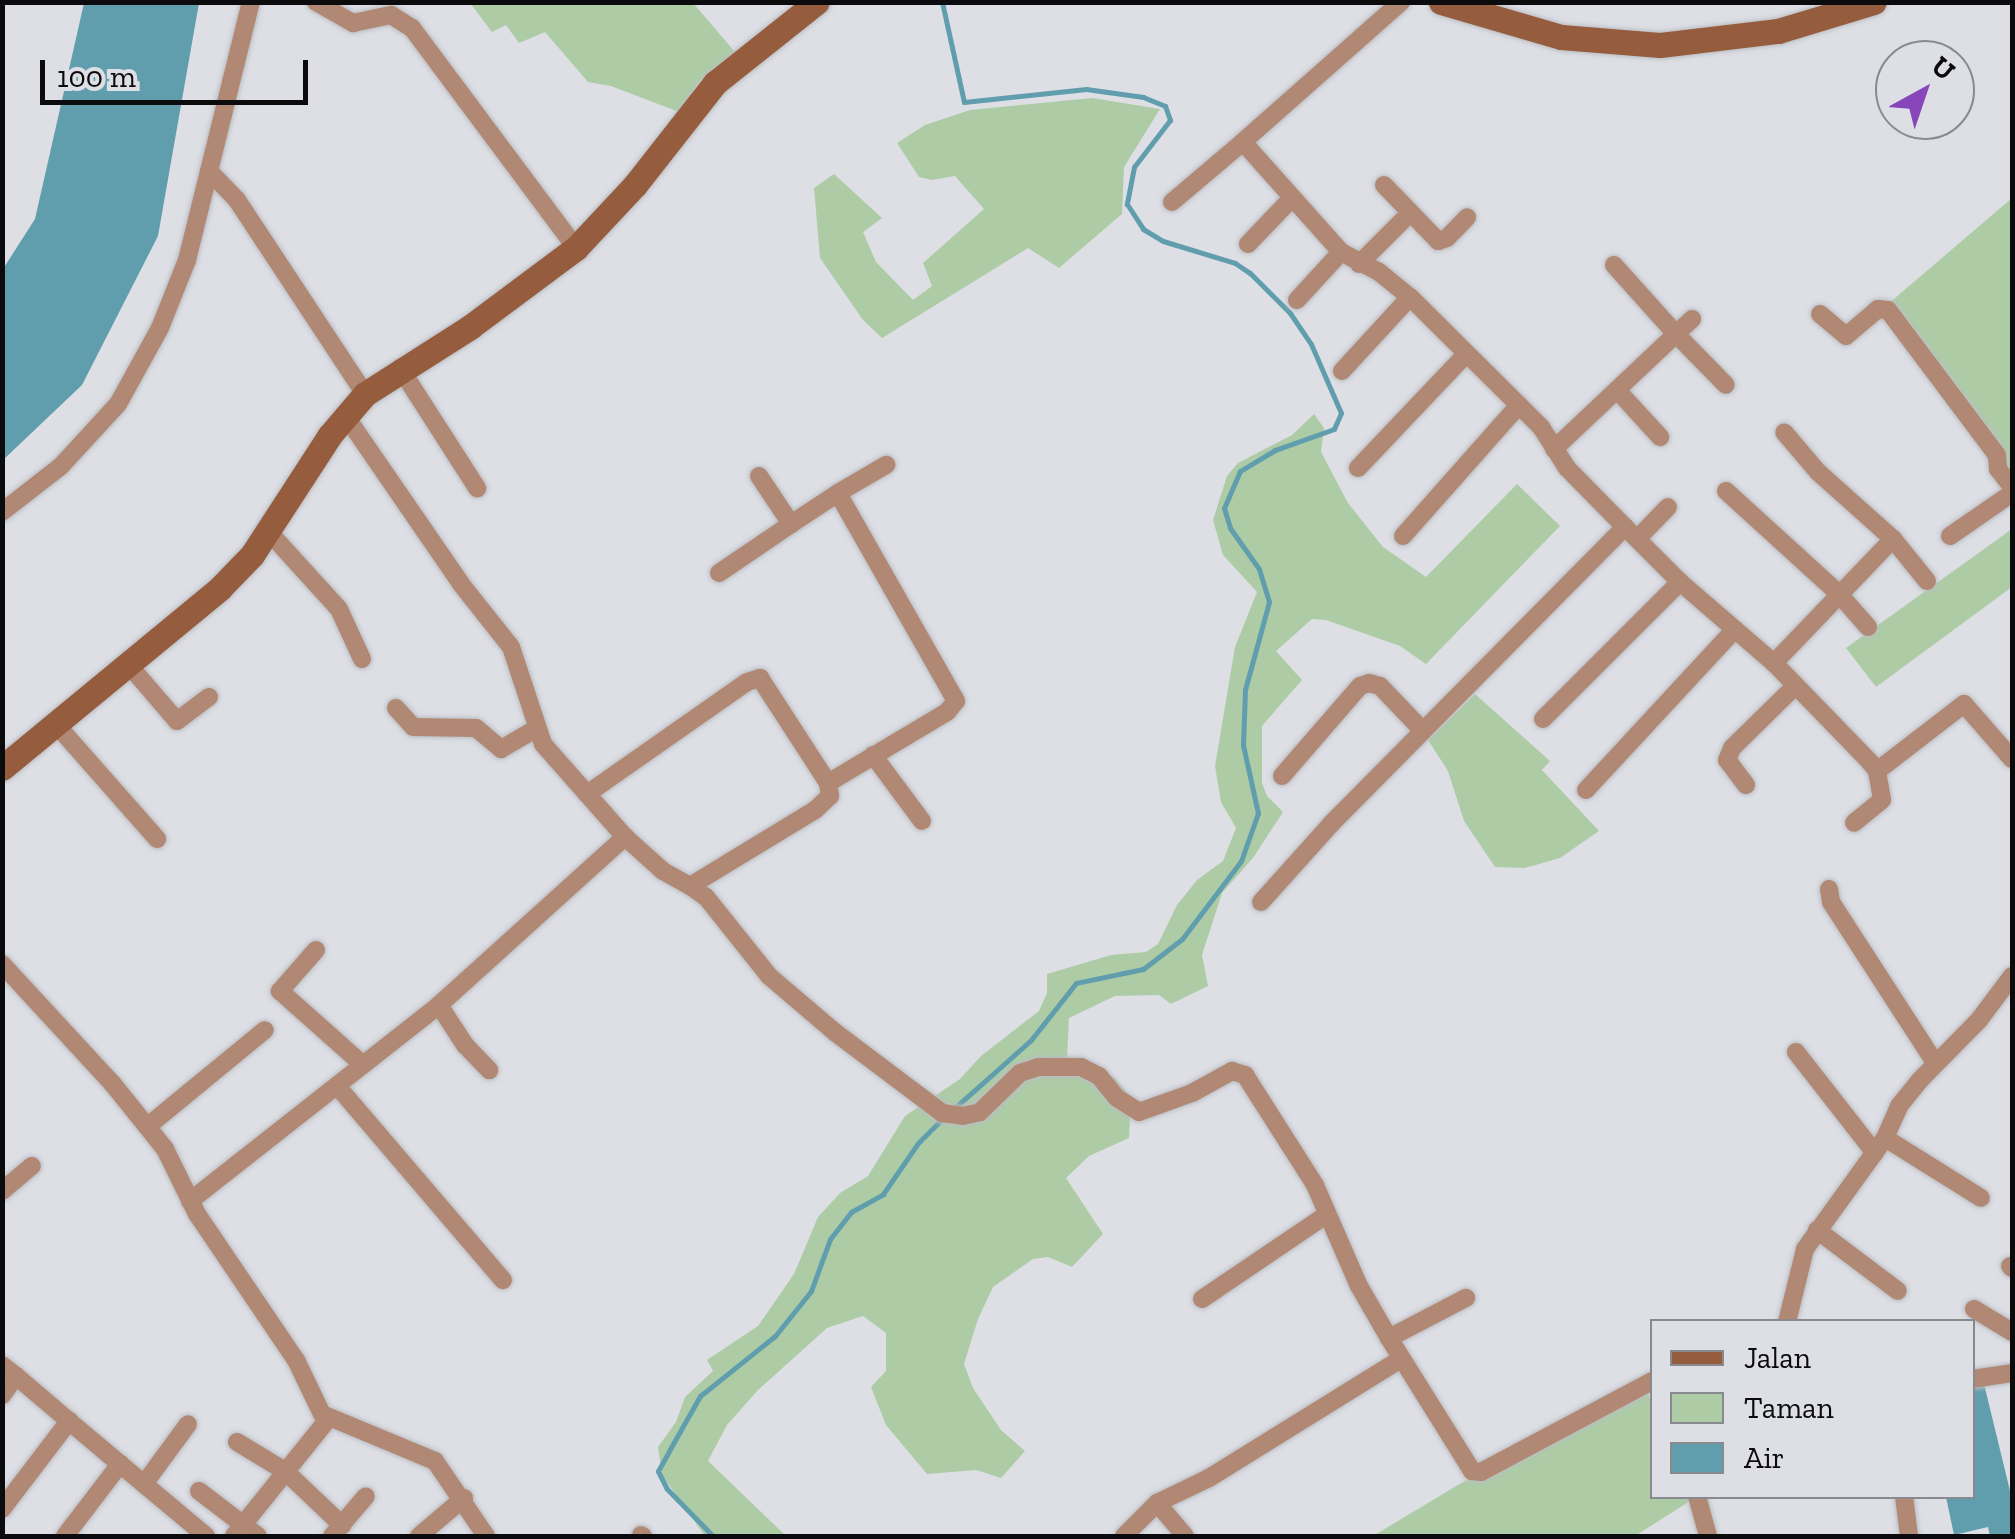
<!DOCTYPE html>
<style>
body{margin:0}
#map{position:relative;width:2015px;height:1539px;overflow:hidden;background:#dddfe5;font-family:"Zilla Slab",serif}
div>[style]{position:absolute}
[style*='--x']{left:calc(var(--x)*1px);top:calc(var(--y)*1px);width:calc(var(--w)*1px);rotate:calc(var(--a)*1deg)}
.green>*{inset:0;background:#adcca6}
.water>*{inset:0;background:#619ead}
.stream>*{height:5px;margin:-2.5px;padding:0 2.5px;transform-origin:2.5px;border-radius:2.5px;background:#619ead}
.roads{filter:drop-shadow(0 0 2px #bbbdc2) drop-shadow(0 0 2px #bbbdc2)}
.street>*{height:18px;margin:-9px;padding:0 9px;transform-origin:9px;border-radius:9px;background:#b08873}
.secondary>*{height:25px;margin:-12.5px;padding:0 12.5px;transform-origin:12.5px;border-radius:12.5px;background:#955d3e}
span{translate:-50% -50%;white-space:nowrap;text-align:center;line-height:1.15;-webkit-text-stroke:8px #dddfe5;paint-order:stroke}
.frame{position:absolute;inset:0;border:5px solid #0b0b0d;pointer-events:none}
.legend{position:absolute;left:1650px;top:1319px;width:325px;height:180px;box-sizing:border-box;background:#dddfe5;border:2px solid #898a8f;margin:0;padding:12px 18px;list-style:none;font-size:30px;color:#0b0b0d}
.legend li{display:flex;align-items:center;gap:20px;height:50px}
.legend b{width:50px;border:2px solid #898a8f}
.north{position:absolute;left:1875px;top:40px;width:100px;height:100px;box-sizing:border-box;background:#dddfe5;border:2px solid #898a8f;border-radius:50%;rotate:40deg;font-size:28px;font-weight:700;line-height:40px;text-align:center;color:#0b0b0d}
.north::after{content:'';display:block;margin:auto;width:35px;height:45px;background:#8946ba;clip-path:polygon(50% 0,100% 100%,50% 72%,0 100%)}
.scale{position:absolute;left:40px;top:60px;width:268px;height:45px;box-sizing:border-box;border:5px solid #0b0b0d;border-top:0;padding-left:12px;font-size:30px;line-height:35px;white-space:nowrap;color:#0b0b0d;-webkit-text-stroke:8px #dddfe5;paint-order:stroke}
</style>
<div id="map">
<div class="green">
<i style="clip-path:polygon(470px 3px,693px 3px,735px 52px,698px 83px,679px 112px,611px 86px,588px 82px,545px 32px,519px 43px,506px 25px,492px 32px)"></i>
<i style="clip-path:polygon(1092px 98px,1160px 109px,1124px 167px,1122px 214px,1059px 268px,1028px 248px,882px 338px,863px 320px,820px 258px,814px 188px,834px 174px,882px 218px,863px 232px,876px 262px,913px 300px,932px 286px,923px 263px,984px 209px,955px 176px,932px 180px,919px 177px,897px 143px,925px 125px,970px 110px)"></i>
<i style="clip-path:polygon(2012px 198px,2012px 475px,1881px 310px)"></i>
<i style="clip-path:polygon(1314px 414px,1324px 428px,1321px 452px,1348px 503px,1383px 547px,1426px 577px,1517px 484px,1560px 526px,1426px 664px,1400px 646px,1326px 620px,1312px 619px,1276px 651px,1302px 680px,1262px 726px,1262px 783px,1267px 796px,1283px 812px,1253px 858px,1222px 893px,1202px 955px,1208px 986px,1171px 1004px,1159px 995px,1115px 996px,1069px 1018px,1067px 1058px,1115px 1078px,1131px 1097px,1129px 1138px,1089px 1156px,1066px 1178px,1103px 1234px,1072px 1267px,1048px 1257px,1033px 1259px,993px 1287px,978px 1319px,964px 1364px,973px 1388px,1001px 1430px,1025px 1451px,1001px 1478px,976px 1470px,927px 1474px,886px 1425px,871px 1387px,886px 1371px,886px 1333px,863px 1316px,827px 1328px,758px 1390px,727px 1425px,708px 1461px,786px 1536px,705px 1536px,662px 1475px,658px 1447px,676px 1422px,685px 1397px,713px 1371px,707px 1360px,758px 1326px,794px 1274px,818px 1217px,840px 1193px,868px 1176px,905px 1116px,960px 1079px,981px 1056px,1039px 1011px,1047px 993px,1047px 974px,1111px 955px,1146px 952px,1158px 944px,1177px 905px,1197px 880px,1223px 861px,1236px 828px,1221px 802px,1215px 766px,1235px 647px,1257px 592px,1223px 555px,1213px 520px,1227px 476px,1238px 463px,1292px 435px)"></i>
<i style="clip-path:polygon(2012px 529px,2012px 587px,1876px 687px,1846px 648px)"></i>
<i style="clip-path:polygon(1475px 694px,1550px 761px,1542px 770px,1599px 831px,1560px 858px,1525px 868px,1495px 867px,1464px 821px,1448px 771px,1428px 740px)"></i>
<i style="clip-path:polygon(1646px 1388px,1652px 1405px,1652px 1496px,1688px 1497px,1690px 1501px,1635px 1536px,1373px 1536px,1463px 1482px)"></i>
</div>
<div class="water">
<i style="clip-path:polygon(84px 3px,199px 3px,158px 236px,82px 385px,3px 460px,3px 269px,35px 219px)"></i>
<i style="clip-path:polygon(1984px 1384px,2012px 1499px,2012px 1536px,1990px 1536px,1988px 1527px,1954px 1535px,1946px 1497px,1972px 1496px,1973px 1387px)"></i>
</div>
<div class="stream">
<i style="--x:942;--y:2;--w:102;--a:77.6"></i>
<i style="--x:964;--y:102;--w:123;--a:-6.1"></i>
<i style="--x:1086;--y:89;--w:58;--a:8"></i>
<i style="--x:1143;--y:97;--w:24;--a:22"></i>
<i style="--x:1165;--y:106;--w:15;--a:70"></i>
<i style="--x:1170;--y:120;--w:59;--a:127.5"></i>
<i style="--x:1134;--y:167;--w:38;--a:101"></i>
<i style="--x:1127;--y:204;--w:30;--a:57"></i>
<i style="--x:1143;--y:229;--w:23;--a:31"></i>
<i style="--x:1163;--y:241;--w:75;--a:17"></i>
<i style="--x:1235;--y:263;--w:18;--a:34"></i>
<i style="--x:1250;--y:273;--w:57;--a:45"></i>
<i style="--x:1290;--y:313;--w:37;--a:56"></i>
<i style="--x:1311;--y:344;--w:75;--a:66.5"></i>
<i style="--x:1341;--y:413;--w:17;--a:114"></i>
<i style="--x:1334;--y:429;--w:63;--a:160.4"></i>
<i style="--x:1275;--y:450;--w:41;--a:149"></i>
<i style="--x:1240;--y:471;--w:40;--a:113.4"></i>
<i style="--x:1224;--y:508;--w:21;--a:73"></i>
<i style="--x:1230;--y:528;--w:50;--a:54.7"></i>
<i style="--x:1259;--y:569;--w:34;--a:73"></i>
<i style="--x:1269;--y:602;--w:91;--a:105.3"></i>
<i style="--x:1245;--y:690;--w:55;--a:92.1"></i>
<i style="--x:1243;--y:745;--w:70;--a:77.6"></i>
<i style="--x:1258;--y:813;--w:51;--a:109.5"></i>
<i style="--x:1241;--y:861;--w:98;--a:127.1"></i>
<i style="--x:1182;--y:939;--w:49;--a:142.4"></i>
<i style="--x:1143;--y:969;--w:68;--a:168.2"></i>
<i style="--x:1076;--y:983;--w:73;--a:128.3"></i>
<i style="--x:1031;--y:1040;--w:107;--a:138.4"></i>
<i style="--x:713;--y:1536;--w:66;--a:-134.4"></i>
<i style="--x:667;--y:1489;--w:20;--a:-117"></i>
<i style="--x:658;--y:1471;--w:25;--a:-61"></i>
<i style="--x:670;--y:1449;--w:61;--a:-60.5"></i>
<i style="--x:700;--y:1396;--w:96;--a:-38.7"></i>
<i style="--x:775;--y:1336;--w:58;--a:-51.3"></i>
<i style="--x:811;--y:1291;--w:55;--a:-69.9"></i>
<i style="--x:830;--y:1239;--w:34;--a:-52"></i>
<i style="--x:851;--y:1212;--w:37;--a:-29"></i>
<i style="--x:883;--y:1194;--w:62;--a:-55.5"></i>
<i style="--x:918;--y:1143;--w:35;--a:-45"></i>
</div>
<div class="roads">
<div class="street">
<i style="--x:316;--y:2;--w:43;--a:29.6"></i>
<i style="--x:353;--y:23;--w:39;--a:-12"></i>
<i style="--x:391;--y:15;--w:25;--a:32"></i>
<i style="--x:412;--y:28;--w:274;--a:53.3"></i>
<i style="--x:1401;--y:2;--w:211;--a:138.5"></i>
<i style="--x:1243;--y:142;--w:147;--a:48.3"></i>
<i style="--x:1341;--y:252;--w:43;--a:27.8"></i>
<i style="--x:1379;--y:272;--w:40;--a:39"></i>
<i style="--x:1410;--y:297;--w:185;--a:44.8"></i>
<i style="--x:1541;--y:427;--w:49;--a:57.6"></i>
<i style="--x:1567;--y:468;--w:83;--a:45.5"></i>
<i style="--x:1625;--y:527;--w:78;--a:45"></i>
<i style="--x:1680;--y:582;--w:124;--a:40.8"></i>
<i style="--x:1774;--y:663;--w:138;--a:45.9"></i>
<i style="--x:1870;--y:762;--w:11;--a:52"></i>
<i style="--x:1877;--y:771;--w:29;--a:80"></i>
<i style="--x:1882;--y:800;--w:36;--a:141"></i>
<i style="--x:209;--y:171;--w:40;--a:46"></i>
<i style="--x:237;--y:200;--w:232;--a:56.6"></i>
<i style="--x:1384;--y:185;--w:78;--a:46"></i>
<i style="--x:1438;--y:241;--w:9;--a:-18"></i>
<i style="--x:1447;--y:238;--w:29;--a:-46"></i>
<i style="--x:1172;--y:202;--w:93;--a:-40.2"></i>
<i style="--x:1248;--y:244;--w:62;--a:-46.3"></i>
<i style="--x:1359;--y:264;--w:71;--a:-45"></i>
<i style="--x:1614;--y:265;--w:93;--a:48.1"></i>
<i style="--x:1676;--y:334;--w:22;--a:-43"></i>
<i style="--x:1297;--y:300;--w:65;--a:-47.5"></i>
<i style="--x:1820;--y:314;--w:34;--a:40"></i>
<i style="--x:1846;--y:336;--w:42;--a:-40.2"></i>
<i style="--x:1878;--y:309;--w:10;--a:6"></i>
<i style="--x:1888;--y:310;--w:181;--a:53.1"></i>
<i style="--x:1997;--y:455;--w:14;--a:86"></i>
<i style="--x:1998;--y:469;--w:23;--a:52"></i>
<i style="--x:400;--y:368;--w:143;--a:57.3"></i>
<i style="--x:1342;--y:371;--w:100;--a:-47.4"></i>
<i style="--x:1617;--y:390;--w:64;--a:47.5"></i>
<i style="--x:345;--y:415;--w:205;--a:55.5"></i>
<i style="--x:461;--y:584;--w:80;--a:51.6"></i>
<i style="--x:511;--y:647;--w:102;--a:71.7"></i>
<i style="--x:543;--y:744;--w:124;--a:48.6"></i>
<i style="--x:625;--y:837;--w:51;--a:41.8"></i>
<i style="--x:663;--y:871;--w:31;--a:29"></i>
<i style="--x:1554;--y:449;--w:168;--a:-43.3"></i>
<i style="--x:1676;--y:334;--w:71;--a:45.6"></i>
<i style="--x:1358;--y:468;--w:157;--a:-46.5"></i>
<i style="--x:759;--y:476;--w:58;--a:56.3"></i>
<i style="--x:791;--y:524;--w:56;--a:-33.4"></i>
<i style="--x:1726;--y:491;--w:153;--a:42.3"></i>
<i style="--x:1839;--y:594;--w:44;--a:48.7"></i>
<i style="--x:2;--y:512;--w:75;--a:-37.9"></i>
<i style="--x:61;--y:466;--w:84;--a:-47.4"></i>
<i style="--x:118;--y:404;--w:87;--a:-61.1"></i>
<i style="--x:160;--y:328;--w:73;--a:-68.3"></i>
<i style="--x:187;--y:260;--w:266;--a:-76.1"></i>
<i style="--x:268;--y:531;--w:105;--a:47.7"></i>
<i style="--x:339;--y:609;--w:55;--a:65.3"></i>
<i style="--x:1403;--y:536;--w:175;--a:-48.5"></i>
<i style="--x:1950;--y:536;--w:75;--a:-34.7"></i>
<i style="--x:1638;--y:538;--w:43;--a:-45.9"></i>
<i style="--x:1893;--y:539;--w:54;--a:51"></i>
<i style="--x:719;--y:573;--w:87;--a:-34.2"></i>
<i style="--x:1774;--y:663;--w:172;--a:-46.2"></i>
<i style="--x:1893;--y:539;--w:101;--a:-138.2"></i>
<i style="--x:1818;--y:472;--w:52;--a:-130.4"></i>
<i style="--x:128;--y:664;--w:75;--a:49.3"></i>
<i style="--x:177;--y:721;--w:40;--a:-37"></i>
<i style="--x:396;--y:708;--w:25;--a:48"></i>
<i style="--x:413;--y:727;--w:63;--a:0.9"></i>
<i style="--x:476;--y:728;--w:33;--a:40"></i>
<i style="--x:501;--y:749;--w:39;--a:-30"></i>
<i style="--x:1543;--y:719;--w:194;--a:-45"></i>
<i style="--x:54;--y:722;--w:156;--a:48.6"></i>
<i style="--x:873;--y:755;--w:82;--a:53.4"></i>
<i style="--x:1877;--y:771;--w:110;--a:-37.6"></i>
<i style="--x:1964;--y:704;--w:73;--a:48.9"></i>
<i style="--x:1282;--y:776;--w:119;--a:-49.1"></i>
<i style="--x:1360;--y:686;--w:9;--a:-18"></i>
<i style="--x:1369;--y:683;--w:11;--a:15"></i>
<i style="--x:1380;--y:686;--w:62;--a:46.3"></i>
<i style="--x:828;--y:783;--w:139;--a:-30.8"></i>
<i style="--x:947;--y:712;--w:14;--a:-51"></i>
<i style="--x:956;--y:701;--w:239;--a:-119.6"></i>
<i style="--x:838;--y:493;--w:56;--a:-30.3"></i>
<i style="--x:1746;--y:785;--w:31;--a:-127"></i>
<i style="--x:1727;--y:760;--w:13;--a:-67"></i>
<i style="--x:1732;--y:748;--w:88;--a:-44.5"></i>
<i style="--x:1586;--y:790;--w:218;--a:-47.2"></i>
<i style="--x:587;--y:794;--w:195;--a:-35"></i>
<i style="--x:747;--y:682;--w:14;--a:-17"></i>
<i style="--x:760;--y:678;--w:125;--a:57.1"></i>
<i style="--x:828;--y:783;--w:13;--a:81"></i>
<i style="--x:830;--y:796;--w:21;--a:137"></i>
<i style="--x:815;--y:810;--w:146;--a:148.7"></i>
<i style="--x:690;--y:886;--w:19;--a:35"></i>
<i style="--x:706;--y:897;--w:101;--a:51.4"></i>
<i style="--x:769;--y:976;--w:88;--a:40.4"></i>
<i style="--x:836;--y:1033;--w:133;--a:37"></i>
<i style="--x:942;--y:1113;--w:21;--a:8"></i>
<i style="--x:963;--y:1116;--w:17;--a:-13"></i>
<i style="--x:980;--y:1112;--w:56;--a:-44.3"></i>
<i style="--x:1020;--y:1073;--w:19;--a:-18"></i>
<i style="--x:1038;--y:1067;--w:43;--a:0"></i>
<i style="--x:1081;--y:1067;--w:20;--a:27"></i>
<i style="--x:1099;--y:1076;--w:28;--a:51"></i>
<i style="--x:1117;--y:1098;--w:26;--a:32"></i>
<i style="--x:1139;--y:1112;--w:56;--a:-19.7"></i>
<i style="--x:1192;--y:1093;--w:46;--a:-28.8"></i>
<i style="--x:1232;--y:1071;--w:14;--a:17"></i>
<i style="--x:1245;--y:1075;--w:130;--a:57.5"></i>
<i style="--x:1315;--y:1185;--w:110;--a:66.5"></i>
<i style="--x:1359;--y:1286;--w:60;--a:60"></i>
<i style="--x:1389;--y:1338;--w:157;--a:58"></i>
<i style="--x:1472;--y:1471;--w:9;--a:6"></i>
<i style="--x:1481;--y:1472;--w:194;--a:-28"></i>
<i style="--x:1829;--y:889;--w:13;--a:81"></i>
<i style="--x:1831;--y:902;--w:189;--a:57.1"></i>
<i style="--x:1261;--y:902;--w:105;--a:-48.1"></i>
<i style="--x:1331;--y:824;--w:418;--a:-45.3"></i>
<i style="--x:316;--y:950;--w:55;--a:131.3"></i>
<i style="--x:280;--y:991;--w:111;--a:41.7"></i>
<i style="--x:2;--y:964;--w:162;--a:47.3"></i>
<i style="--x:112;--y:1083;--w:85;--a:51.2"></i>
<i style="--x:165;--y:1149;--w:72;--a:63.8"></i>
<i style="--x:197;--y:1214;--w:176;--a:55.9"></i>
<i style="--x:296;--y:1360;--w:60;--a:64.3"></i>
<i style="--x:322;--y:1414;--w:122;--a:22.6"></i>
<i style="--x:435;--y:1461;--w:91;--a:55.8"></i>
<i style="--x:439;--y:1005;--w:48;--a:57"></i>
<i style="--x:465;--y:1045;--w:35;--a:46"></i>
<i style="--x:1796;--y:1052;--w:128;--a:52"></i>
<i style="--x:338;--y:1087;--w:254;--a:49.5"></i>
<i style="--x:148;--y:1126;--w:151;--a:-39.4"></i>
<i style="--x:1885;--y:1138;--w:113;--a:32"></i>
<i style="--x:2;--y:1191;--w:39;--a:-40"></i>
<i style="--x:190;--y:1201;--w:317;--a:-38.2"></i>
<i style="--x:439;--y:1005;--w:251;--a:-42.1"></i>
<i style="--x:1817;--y:1230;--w:101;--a:37"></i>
<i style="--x:2010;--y:1266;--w:3;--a:45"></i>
<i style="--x:1202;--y:1299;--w:150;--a:-34.1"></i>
<i style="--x:1974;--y:1309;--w:44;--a:31.2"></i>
<i style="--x:1787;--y:1322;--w:75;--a:-76.1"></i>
<i style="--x:1805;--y:1249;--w:137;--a:-54.2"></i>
<i style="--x:1885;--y:1138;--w:35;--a:-66"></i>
<i style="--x:1899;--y:1106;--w:33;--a:-51"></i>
<i style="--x:1920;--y:1080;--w:84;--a:-45.5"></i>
<i style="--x:1979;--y:1020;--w:55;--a:-53.1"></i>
<i style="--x:1389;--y:1338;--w:87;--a:-27.5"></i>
<i style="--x:2;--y:1365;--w:18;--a:38"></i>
<i style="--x:16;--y:1376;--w:24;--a:126"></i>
<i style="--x:1972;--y:1379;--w:40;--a:-8.5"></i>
<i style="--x:237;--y:1442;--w:56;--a:31.1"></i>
<i style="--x:285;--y:1471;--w:79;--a:43.5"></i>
<i style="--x:120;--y:1464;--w:112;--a:39.9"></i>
<i style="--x:144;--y:1484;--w:74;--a:-53.7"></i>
<i style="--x:199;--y:1491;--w:74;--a:37.3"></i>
<i style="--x:1697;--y:1496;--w:41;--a:74.6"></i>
<i style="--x:1904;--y:1496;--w:40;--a:82.9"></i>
<i style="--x:1157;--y:1503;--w:43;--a:49.7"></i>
<i style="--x:2;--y:1509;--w:111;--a:-52.7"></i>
<i style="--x:69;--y:1421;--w:70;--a:-139.7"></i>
<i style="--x:641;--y:1535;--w:2;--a:27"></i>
<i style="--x:65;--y:1536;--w:91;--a:-52.6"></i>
<i style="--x:120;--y:1464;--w:67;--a:-139.9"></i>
<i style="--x:234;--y:1536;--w:150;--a:-51.2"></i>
<i style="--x:332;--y:1536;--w:52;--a:-49.6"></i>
<i style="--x:419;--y:1536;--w:59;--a:-40.2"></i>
<i style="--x:1124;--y:1536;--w:47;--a:-45"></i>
<i style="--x:1157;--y:1503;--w:58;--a:-25.7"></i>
<i style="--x:1209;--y:1478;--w:226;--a:-31.8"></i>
</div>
<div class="secondary">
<i style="--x:1441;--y:2;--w:125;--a:16.3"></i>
<i style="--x:1561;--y:37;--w:99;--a:4.6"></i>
<i style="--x:1660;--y:45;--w:119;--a:-6.8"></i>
<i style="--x:1778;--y:31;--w:100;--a:-16.8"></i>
<i style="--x:2;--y:768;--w:283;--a:-39.5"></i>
<i style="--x:220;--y:588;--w:46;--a:-45.9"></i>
<i style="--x:252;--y:555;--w:143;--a:-57"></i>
<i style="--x:330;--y:435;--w:54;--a:-49.5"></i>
<i style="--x:365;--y:394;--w:125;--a:-32.5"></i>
<i style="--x:470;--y:327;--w:132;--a:-36.7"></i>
<i style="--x:576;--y:248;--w:86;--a:-46.9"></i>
<i style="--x:635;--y:185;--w:130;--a:-51.9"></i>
<i style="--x:715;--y:83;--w:130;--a:-38.5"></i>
</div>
</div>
<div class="frame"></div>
<ul class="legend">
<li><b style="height:12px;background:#955d3e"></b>Jalan</li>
<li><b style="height:28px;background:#adcca6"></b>Taman</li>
<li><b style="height:28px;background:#619ead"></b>Air</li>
</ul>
<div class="north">U</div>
<div class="scale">100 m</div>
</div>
